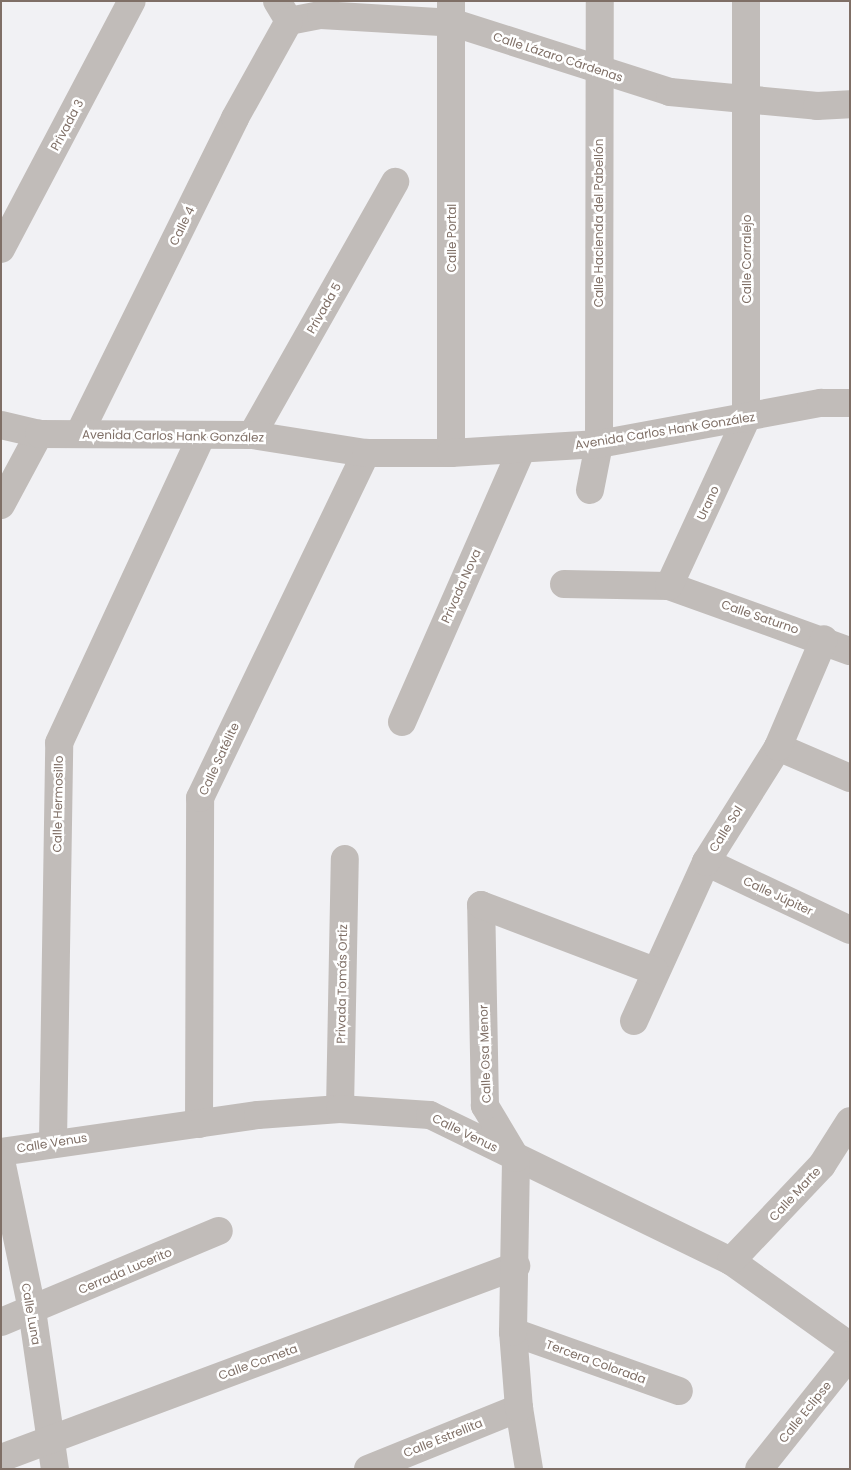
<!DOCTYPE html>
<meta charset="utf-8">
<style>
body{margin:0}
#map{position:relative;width:851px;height:1470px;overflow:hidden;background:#f1f1f4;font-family:Poppins,sans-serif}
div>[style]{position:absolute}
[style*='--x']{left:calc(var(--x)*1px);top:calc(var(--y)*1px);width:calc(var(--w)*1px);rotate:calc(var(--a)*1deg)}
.minor>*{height:28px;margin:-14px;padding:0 14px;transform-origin:14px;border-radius:14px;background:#c1bcb9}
.tertiary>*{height:28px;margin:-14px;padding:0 14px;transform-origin:14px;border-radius:14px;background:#c1bcb9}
span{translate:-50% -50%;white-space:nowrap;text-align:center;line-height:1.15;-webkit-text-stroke:5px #fff;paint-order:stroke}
.street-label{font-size:12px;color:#7f6f66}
.frame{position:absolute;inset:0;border:2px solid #7f6f66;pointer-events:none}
</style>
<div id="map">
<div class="minor">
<i style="--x:277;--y:1;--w:23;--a:59"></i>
<i style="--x:289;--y:21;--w:33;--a:-11"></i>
<i style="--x:321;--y:15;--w:133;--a:3.4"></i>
<i style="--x:454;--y:23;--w:227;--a:17.7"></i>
<i style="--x:670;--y:92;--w:148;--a:5.4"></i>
<i style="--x:817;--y:106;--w:33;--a:-3"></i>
<i style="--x:1;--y:249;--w:280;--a:-62.2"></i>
<i style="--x:79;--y:434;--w:352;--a:-63.7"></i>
<i style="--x:235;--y:118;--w:111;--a:-60.9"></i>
<i style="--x:252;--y:435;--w:291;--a:-60.5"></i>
<i style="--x:451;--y:453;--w:452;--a:-90"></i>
<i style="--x:590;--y:490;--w:47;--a:-78.9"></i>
<i style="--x:599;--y:444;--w:443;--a:-89.9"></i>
<i style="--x:1;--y:505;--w:81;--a:-61.8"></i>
<i style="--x:564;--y:584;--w:105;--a:1.1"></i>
<i style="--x:669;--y:586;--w:192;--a:19.8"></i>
<i style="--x:669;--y:586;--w:184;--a:-65.2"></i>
<i style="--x:746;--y:419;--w:418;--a:-90"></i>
<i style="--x:402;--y:722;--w:296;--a:-66.3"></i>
<i style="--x:778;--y:747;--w:78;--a:23.3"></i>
<i style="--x:706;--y:862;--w:159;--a:25.3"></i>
<i style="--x:634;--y:1021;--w:175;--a:-65.6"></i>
<i style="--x:706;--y:862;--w:136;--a:-57.9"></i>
<i style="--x:778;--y:747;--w:117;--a:-66.9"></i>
<i style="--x:340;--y:1109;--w:250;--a:-88.9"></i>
<i style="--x:199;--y:1124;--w:326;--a:-89.8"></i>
<i style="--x:200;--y:798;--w:383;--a:-64.3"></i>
<i style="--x:53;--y:1142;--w:399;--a:-89.1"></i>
<i style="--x:59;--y:743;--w:337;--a:-65.1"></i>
<i style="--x:1;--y:1152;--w:260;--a:-8.2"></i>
<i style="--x:258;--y:1115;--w:82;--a:-4.2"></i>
<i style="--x:340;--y:1109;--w:90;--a:3.8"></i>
<i style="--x:430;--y:1115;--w:335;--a:25.9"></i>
<i style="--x:731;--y:1261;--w:146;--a:35.5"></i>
<i style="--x:1;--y:1160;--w:153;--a:78.3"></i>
<i style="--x:32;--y:1310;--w:161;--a:81.8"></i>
<i style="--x:731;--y:1261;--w:132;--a:-46.5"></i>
<i style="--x:822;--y:1165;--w:52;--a:-57.5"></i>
<i style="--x:1;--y:1322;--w:236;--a:-22.7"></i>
<i style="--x:513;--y:1332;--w:176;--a:19.6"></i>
<i style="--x:1;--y:1458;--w:550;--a:-20.45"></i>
<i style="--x:368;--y:1469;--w:163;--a:-22"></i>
<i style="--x:529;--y:1469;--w:62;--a:-99.3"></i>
<i style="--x:519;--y:1408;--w:76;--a:-94.5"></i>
<i style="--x:513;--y:1332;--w:174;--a:-89"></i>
<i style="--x:516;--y:1158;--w:61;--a:-120.8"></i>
<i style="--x:485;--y:1106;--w:201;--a:-91.1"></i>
<i style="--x:481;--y:905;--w:186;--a:20.8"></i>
<i style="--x:759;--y:1469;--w:146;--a:-51.4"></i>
</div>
<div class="tertiary">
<i style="--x:1;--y:425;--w:39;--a:13"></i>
<i style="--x:39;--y:434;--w:213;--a:0.3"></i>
<i style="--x:252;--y:435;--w:115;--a:9"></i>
<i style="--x:366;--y:453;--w:85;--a:0"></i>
<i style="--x:451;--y:453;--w:148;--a:-3.5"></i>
<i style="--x:599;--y:444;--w:226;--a:-10.5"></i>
<i style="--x:821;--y:403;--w:29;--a:0"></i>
</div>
<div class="street-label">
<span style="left:558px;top:57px;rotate:18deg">Calle Lázaro Cárdenas</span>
<span style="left:67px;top:125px;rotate:-62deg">Privada 3</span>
<span style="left:599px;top:223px;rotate:-90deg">Calle Hacienda del Pabellón</span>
<span style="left:182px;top:226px;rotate:-64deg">Calle 4</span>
<span style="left:452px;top:238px;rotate:-90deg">Calle Portal</span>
<span style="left:747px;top:259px;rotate:-90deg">Calle Corralejo</span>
<span style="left:324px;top:308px;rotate:-60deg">Privada 5</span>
<span style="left:665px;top:431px;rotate:-9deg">Avenida Carlos Hank González</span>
<span style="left:173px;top:436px;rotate:1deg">Avenida Carlos Hank González</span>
<span style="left:708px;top:503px;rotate:-65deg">Urano</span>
<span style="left:461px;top:586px;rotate:-66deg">Privada Nova</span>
<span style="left:760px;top:617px;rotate:19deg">Calle Saturno</span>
<span style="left:219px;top:759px;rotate:-65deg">Calle Satélite</span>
<span style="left:58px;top:804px;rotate:-89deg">Calle Hermosillo</span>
<span style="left:726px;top:829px;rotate:-58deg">Calle Sol</span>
<span style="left:778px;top:896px;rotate:25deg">Calle Júpiter</span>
<span style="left:342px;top:984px;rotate:-89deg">Privada Tomás Ortiz</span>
<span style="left:485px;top:1054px;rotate:-92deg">Calle Osa Menor</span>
<span style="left:465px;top:1133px;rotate:26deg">Calle Venus</span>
<span style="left:52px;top:1143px;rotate:-9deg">Calle Venus</span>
<span style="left:795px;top:1194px;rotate:-47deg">Calle Marte</span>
<span style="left:125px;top:1271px;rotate:-23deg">Cerrada Lucerito</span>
<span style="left:31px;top:1314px;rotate:80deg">Calle Luna</span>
<span style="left:258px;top:1362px;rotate:-20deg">Calle Cometa</span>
<span style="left:596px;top:1362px;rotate:20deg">Tercera Colorada</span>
<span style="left:805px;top:1412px;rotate:-51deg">Calle Eclipse</span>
<span style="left:443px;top:1438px;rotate:-22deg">Calle Estrellita</span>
</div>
<div class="frame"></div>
</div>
